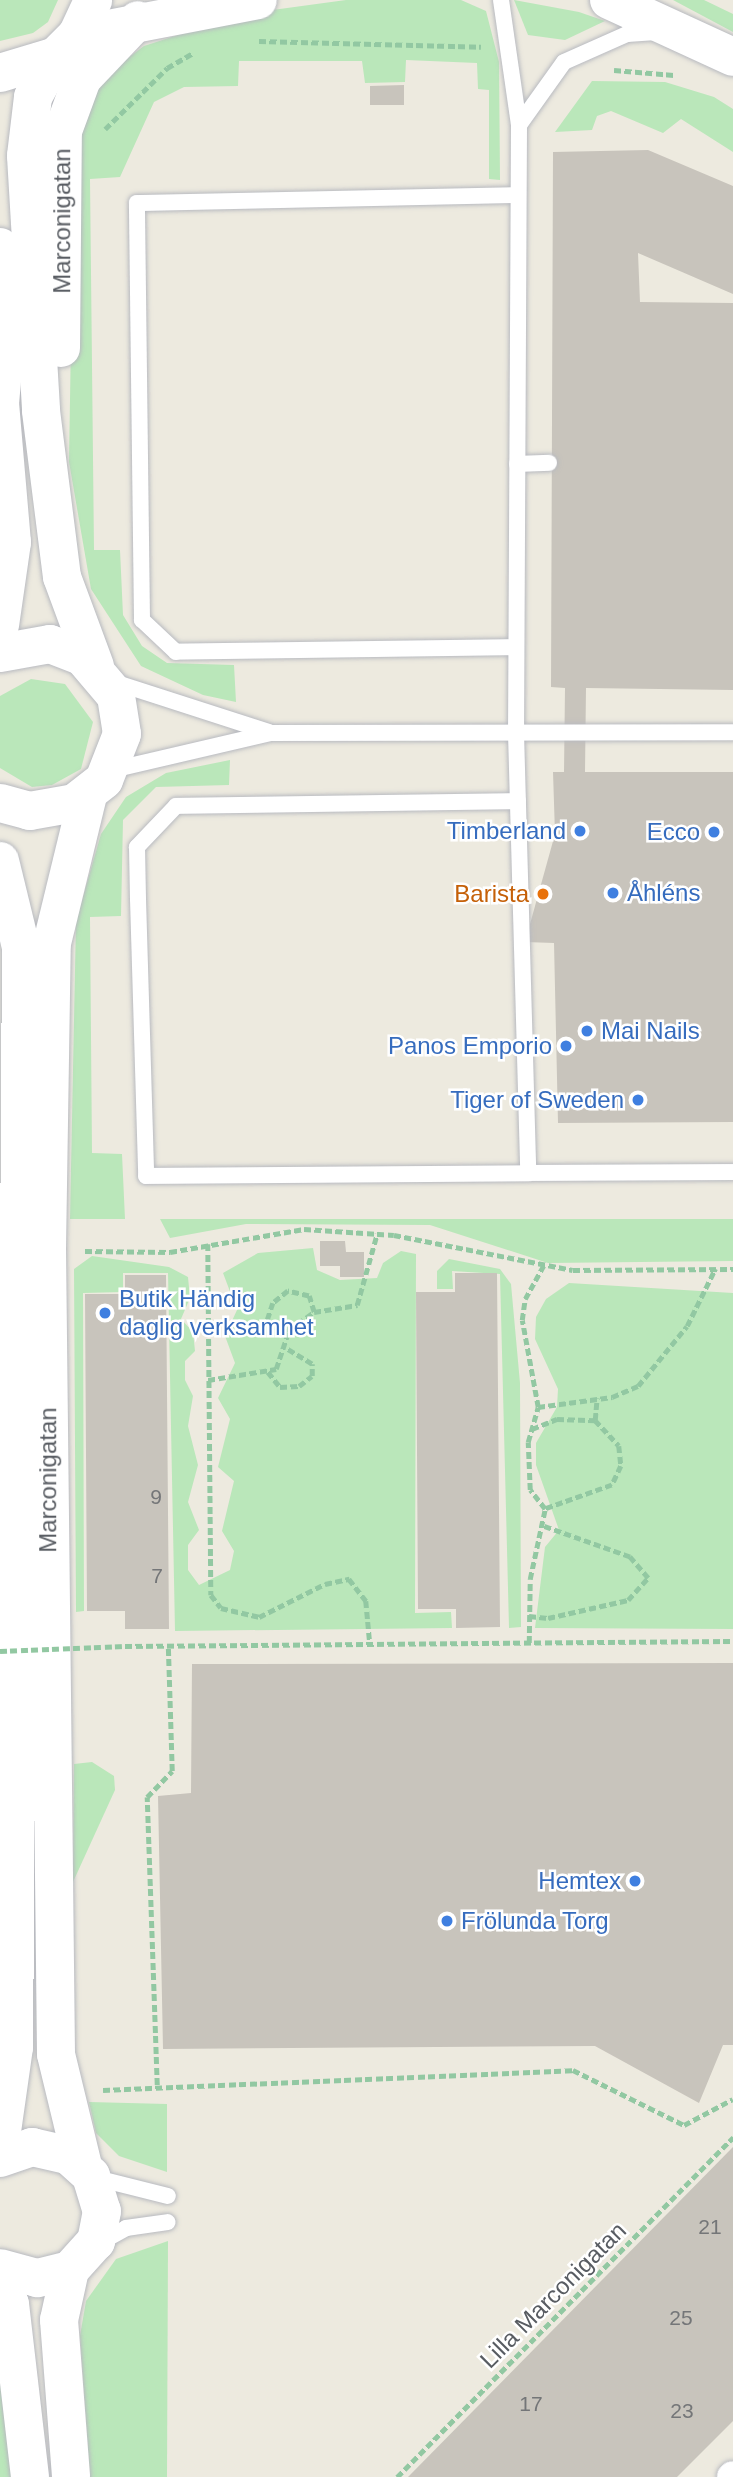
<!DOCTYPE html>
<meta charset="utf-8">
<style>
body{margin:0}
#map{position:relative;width:733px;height:2477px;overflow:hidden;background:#edeadf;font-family:Arial,sans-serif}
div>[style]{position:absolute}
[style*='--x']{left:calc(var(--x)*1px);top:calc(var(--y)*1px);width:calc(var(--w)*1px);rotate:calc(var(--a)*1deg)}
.green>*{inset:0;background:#bae7ba}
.building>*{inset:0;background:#c8c4bc}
.path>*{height:4.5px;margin-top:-2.25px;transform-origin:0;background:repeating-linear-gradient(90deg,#92c8a2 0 7px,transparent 0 10.5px)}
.roads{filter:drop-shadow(0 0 2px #b8bac0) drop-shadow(0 0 2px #b8bac0)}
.service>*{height:16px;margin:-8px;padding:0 8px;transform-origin:8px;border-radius:8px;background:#fff}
.minor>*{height:30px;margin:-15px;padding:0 15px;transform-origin:15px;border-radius:15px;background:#fff}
.tertiary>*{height:38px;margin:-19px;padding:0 19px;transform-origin:19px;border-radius:19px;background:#fff}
.path-bridge>*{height:4.5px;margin-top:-2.25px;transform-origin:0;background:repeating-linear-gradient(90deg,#92c8a2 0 7px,transparent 0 10.5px)}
.dots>*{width:19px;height:19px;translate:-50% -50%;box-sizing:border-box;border:4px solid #fff;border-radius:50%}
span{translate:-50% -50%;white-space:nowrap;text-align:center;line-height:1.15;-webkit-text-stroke:5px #fff;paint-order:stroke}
.number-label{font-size:21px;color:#747678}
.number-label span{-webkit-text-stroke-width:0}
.street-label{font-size:24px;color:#585c62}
.shop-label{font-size:24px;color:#366cbe}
.right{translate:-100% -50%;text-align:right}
.left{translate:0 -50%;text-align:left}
.food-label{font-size:24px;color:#c56008}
</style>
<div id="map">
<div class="green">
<i style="clip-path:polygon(0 0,58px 0,48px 22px,33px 33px,0 41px)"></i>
<i style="clip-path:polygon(346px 0,461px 0,486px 11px,499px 62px,500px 180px,489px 179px,489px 90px,478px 89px,477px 63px,406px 60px,405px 82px,365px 83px,362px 61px,239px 61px,238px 86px,184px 87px,154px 102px,120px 177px,90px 179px,94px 550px,120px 550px,123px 615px,142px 646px,167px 663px,234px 665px,236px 702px,203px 695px,141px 666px,91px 589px,69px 462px,74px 151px,100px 79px,144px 46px,243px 14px)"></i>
<i style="clip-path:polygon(514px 0,579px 12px,605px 21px,565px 40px,528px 35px)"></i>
<i style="clip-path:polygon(673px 0,704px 0,733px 14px,733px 32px)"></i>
<i style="clip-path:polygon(592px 81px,665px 82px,714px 97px,733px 109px,733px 152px,681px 119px,663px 133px,611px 111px,597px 116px,592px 130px,555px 132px)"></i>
<i style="clip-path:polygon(31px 679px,65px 684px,93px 722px,81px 769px,52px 785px,32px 787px,0 768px,0 696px)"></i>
<i style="clip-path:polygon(230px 760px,229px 785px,156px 787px,123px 820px,121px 916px,90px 917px,92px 1153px,122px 1154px,125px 1219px,70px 1219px,76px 921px,101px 834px,126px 797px,166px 773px)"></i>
<i style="clip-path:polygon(160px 1219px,733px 1219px,733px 1261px,548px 1263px,430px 1225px,246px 1224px,170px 1238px)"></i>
<i style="clip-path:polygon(313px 1248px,317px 1270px,340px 1280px,377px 1278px,383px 1263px,401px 1251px,416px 1254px,415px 1613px,451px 1612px,452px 1628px,175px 1631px,168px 1273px,123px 1273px,123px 1292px,83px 1293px,84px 1611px,76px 1612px,74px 1269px,92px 1256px,169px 1267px,188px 1277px,190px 1298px,181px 1319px,193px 1332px,195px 1351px,185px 1361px,185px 1380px,193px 1396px,188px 1426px,198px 1465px,188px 1502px,199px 1530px,188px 1545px,188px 1570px,199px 1585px,230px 1570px,234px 1551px,222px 1531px,234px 1481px,218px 1467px,230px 1419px,218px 1398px,235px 1363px,225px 1336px,237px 1310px,223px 1273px,258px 1253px)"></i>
<i style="clip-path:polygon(449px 1259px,500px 1269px,511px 1284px,520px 1383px,521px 1627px,509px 1628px,500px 1274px,452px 1271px,453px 1289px,437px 1289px,437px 1271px)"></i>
<i style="clip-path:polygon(569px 1283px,733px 1293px,733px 1629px,535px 1628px,545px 1547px,559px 1530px,536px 1465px,536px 1443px,557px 1407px,558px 1389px,535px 1339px,536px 1317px,546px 1299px)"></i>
<i style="clip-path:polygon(92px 1762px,114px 1776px,115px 1790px,73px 1882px,74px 1764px)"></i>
<i style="clip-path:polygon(89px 2102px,167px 2104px,167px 2172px,119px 2156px,96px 2133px)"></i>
<i style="clip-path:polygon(168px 2241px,167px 2477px,90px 2477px,80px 2336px,86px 2301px,116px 2259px)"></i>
<i style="clip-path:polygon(0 2328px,20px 2477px,0 2477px)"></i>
</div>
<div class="building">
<i style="clip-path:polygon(404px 85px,404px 105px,370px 105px,370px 86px)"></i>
<i style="clip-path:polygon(648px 150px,733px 186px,733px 294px,638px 253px,640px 302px,733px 303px,733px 690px,586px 688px,585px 772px,733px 772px,733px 1122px,558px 1123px,554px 943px,525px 942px,555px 834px,553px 772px,564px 772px,565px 688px,551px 687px,553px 152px)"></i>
<i style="clip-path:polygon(320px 1241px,345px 1241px,346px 1252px,364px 1252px,364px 1277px,340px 1277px,340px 1266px,320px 1266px)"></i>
<i style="clip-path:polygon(455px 1273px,497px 1273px,500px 1627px,456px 1628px,456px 1609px,418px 1609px,416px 1292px,455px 1292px)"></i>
<i style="clip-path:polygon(125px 1275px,166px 1275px,169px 1629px,125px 1629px,125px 1611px,87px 1611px,85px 1294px,125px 1294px)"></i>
<i style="clip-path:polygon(733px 1663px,733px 2045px,723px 2045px,699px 2103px,595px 2046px,163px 2049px,158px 1796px,191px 1793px,192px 1664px)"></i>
<i style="clip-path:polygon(733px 2147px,733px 2421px,677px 2477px,408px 2477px)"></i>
</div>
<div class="path">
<i style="--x:259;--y:41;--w:222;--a:1.5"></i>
<i style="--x:614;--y:70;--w:60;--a:4.8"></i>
<i style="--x:105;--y:129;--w:87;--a:-44.5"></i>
<i style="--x:167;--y:68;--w:30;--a:-30"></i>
<i style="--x:208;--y:1244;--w:351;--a:89.5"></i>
<i style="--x:211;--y:1595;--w:16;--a:52"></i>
<i style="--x:221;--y:1608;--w:39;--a:13"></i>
<i style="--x:259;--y:1617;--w:74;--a:-26.6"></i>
<i style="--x:325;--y:1584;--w:25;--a:-12"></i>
<i style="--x:349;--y:1579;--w:28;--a:52"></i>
<i style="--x:366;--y:1601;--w:43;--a:84.7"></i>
<i style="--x:85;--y:1251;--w:85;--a:0.7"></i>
<i style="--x:170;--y:1252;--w:136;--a:-9.7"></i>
<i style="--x:304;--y:1229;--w:90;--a:3.8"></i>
<i style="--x:394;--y:1235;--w:182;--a:11.1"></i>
<i style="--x:573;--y:1270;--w:160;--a:-0.4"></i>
<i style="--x:314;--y:1312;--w:17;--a:-107"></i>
<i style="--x:309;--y:1296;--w:22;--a:-167"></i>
<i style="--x:288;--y:1291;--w:19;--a:141"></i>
<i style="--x:273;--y:1303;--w:19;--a:108"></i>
<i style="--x:267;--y:1321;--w:24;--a:22"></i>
<i style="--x:289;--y:1330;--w:31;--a:-36"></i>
<i style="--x:314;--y:1312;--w:44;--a:-9.2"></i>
<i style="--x:357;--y:1305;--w:74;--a:-74.3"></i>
<i style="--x:268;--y:1372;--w:19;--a:51"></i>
<i style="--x:280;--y:1387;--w:19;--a:-3"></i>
<i style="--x:299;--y:1386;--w:16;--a:-38"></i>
<i style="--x:312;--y:1376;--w:12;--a:-90"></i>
<i style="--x:312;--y:1364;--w:29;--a:-149"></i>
<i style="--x:208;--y:1380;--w:69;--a:-9.2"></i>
<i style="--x:276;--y:1369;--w:41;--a:-71.6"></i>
<i style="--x:538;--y:1407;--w:75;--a:-7.7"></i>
<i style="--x:612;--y:1397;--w:28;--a:-23"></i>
<i style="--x:638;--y:1386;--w:77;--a:-50.8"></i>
<i style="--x:687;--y:1326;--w:64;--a:-63.8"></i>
<i style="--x:595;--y:1420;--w:22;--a:-85"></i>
<i style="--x:532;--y:1429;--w:27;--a:-22"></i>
<i style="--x:557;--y:1419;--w:38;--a:2"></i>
<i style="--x:595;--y:1420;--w:35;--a:47"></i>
<i style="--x:619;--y:1446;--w:20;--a:84"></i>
<i style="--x:621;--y:1466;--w:21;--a:115"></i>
<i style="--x:612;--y:1485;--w:71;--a:160.3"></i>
<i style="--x:529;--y:1616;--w:19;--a:6"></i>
<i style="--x:548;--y:1618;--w:82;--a:-12.7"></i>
<i style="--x:628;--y:1600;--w:30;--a:-48"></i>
<i style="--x:648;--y:1578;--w:28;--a:-131"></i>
<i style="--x:630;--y:1557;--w:92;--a:-160.4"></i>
<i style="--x:529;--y:1643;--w:64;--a:-89.1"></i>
<i style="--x:530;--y:1579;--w:72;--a:-77.9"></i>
<i style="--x:545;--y:1509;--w:24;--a:-128"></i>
<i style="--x:530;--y:1490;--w:48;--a:-92.4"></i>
<i style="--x:528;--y:1442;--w:36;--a:-74"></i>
<i style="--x:538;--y:1407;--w:88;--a:-100.4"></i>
<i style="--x:522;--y:1320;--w:21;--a:-82"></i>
<i style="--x:525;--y:1299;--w:38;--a:-61"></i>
<i style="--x:125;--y:1646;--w:608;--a:-0.47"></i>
<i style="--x:157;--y:2085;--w:288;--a:-92"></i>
<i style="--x:147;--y:1797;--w:36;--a:-46"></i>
<i style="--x:172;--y:1771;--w:125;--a:-91.8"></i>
<i style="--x:103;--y:2090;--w:470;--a:-2.4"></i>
<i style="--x:573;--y:2070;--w:124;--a:26.4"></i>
<i style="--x:684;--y:2125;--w:55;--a:-28"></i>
<i style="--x:397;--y:2477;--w:478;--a:-45.3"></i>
</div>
<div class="roads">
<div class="service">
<i style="--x:501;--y:0;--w:126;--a:81.8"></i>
<i style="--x:519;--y:125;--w:608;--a:90.28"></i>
<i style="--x:516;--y:733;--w:440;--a:88.4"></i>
<i style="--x:528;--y:1173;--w:205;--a:-0.3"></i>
<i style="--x:519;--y:125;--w:77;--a:-54.5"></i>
<i style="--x:564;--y:62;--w:69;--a:-24"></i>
<i style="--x:627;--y:34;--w:29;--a:-4"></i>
<i style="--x:517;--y:464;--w:32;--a:-2"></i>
<i style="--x:516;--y:647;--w:340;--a:179.2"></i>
<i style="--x:176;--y:652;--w:47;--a:-136.7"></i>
<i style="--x:142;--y:620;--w:417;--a:-90.7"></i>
<i style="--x:137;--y:203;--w:380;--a:-1.2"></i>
<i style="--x:117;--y:683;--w:160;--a:17.9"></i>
<i style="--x:112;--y:770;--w:163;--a:-13.1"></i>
<i style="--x:271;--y:733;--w:462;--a:-0.1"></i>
<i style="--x:518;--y:801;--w:342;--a:179.2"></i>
<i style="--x:176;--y:806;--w:57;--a:133.6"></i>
<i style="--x:137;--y:847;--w:52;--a:88.9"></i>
<i style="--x:138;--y:899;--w:277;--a:88.3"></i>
<i style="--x:146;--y:1176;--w:382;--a:-0.4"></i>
<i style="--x:96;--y:2178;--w:74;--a:14"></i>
<i style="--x:101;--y:2242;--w:29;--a:-29"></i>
<i style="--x:126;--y:2228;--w:42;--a:-8.1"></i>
</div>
<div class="minor">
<i style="--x:732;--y:2477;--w:1;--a:-45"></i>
</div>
<div class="tertiary">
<i style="--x:609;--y:0;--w:136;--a:24.7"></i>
<i style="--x:77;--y:35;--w:184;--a:-10.9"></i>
<i style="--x:56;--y:56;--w:47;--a:119.3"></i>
<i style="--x:33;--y:97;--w:59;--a:96.8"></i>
<i style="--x:26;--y:156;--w:255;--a:86.6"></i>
<i style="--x:41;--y:411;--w:167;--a:82.8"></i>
<i style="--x:62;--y:577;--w:95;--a:69.7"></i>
<i style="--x:0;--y:73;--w:59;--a:-16.9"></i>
<i style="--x:56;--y:56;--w:30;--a:-45"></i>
<i style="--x:77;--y:35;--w:38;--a:-65"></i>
<i style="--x:0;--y:247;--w:88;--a:86.1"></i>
<i style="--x:6;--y:335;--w:68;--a:95"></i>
<i style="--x:0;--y:403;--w:140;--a:85.1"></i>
<i style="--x:12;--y:542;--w:84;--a:98.2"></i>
<i style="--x:61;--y:348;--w:217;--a:-89.5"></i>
<i style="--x:63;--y:131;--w:55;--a:-69.9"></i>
<i style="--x:82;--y:79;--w:81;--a:-46.5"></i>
<i style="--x:0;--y:653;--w:51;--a:-10.2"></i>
<i style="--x:50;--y:644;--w:34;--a:21"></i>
<i style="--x:82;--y:656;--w:52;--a:49.6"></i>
<i style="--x:116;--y:696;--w:38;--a:81"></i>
<i style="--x:122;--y:734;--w:49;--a:111.4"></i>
<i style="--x:104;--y:780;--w:37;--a:142"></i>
<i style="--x:75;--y:803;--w:46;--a:169.9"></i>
<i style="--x:30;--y:811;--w:31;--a:-165"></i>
<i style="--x:0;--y:861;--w:89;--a:76.3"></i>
<i style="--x:21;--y:947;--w:1100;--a:90.36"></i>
<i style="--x:14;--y:2047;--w:99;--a:98.1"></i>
<i style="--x:0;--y:2158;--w:34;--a:-19"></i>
<i style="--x:32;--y:2147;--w:37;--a:13"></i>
<i style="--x:68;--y:2155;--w:31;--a:42"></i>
<i style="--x:91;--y:2176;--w:37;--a:73"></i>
<i style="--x:102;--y:2211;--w:31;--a:101"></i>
<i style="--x:96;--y:2241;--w:39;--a:132"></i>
<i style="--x:70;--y:2270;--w:34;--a:166"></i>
<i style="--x:37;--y:2278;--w:38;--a:-165"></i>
<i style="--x:83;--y:2166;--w:115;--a:-103.6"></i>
<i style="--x:56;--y:2054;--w:805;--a:-90.64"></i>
<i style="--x:47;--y:1249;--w:306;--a:-89.1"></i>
<i style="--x:52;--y:943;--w:152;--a:-76.3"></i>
<i style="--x:70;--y:2270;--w:51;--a:102.4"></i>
<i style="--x:59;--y:2320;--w:157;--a:85.6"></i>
<i style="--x:0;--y:2277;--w:29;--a:70"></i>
<i style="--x:10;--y:2304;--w:174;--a:83.4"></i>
</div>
</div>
<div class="path-bridge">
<i style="--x:0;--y:1651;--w:125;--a:-2.3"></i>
</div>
<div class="dots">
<i style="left:580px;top:831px;background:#3f7fe0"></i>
<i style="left:714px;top:832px;background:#3f7fe0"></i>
<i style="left:613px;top:893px;background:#3f7fe0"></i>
<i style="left:543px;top:894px;background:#e8710a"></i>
<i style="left:587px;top:1031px;background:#3f7fe0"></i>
<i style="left:566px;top:1046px;background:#3f7fe0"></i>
<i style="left:638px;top:1100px;background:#3f7fe0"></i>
<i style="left:105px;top:1313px;background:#3f7fe0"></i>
<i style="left:635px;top:1881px;background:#3f7fe0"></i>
<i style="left:447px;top:1921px;background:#3f7fe0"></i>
</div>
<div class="number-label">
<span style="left:156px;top:1497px">9</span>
<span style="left:157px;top:1576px">7</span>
<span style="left:710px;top:2227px">21</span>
<span style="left:681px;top:2318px">25</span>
<span style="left:531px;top:2404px">17</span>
<span style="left:682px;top:2411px">23</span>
</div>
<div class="street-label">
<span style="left:62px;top:221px;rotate:-90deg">Marconigatan</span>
<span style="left:48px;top:1480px;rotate:-90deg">Marconigatan</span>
<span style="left:553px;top:2295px;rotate:-45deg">Lilla Marconigatan</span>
</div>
<div class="shop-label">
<span class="right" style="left:566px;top:831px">Timberland</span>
<span class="right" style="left:700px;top:832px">Ecco</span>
<span class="left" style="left:627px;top:893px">Åhléns</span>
<span class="left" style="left:601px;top:1031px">Mai Nails</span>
<span class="right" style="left:552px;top:1046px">Panos Emporio</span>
<span class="right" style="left:624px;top:1100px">Tiger of Sweden</span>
<span class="left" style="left:119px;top:1313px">Butik Händig<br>daglig verksamhet</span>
<span class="right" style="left:621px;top:1881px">Hemtex</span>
<span class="left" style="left:461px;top:1921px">Frölunda Torg</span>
</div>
<div class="food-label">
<span class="right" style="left:529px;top:894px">Barista</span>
</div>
</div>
